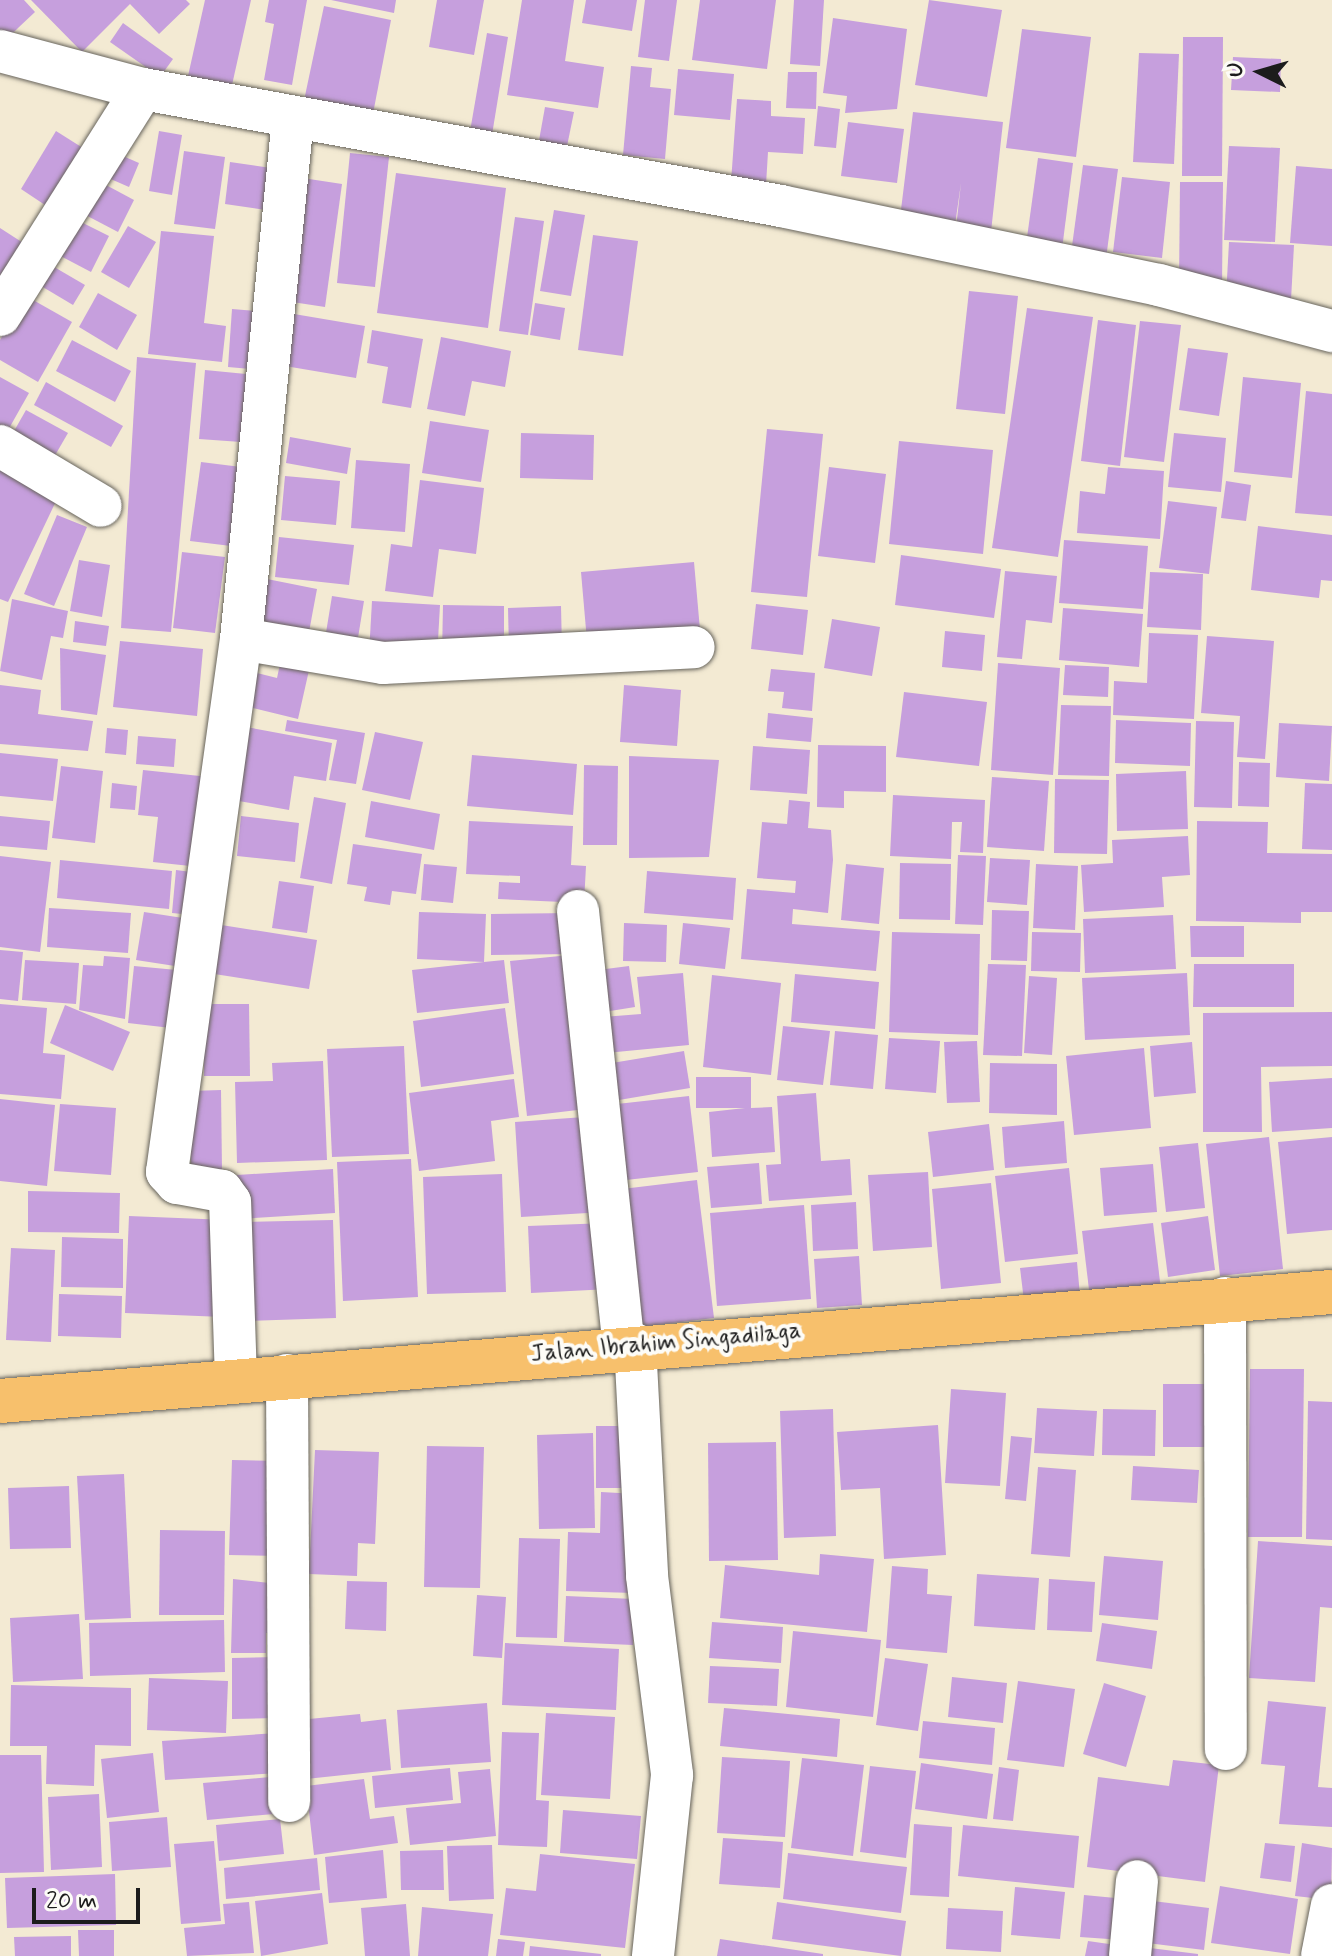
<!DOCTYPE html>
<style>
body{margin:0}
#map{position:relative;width:1332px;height:1956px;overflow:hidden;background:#f3ead3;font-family:Mynerve,sans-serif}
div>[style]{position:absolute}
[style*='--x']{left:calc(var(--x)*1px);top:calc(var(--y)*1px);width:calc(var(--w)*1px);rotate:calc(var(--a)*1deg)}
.building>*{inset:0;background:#c69fdd}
.roads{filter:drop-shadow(0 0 2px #67645c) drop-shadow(0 0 2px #67645c)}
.minor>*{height:42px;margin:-21px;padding:0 21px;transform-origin:21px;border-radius:21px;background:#fff}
.trunk>*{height:44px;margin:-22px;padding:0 22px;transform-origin:22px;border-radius:22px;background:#f7c06c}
span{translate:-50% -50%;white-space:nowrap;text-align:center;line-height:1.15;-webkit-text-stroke:8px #fdfcf7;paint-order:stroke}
.street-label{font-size:24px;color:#1c1c1c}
.north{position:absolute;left:1220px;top:32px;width:80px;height:80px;-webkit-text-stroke:6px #fdfcf7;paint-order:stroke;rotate:275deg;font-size:22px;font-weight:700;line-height:32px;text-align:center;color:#1c1c1c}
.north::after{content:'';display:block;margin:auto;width:28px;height:36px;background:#1c1c1c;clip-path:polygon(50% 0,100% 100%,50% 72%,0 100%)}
.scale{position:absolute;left:32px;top:1888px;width:108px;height:36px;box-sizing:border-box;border:4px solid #1c1c1c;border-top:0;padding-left:10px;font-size:24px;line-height:28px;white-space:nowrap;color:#1c1c1c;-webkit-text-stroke:6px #fdfcf7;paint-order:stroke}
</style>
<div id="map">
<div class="building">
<i style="clip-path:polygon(0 0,24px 0,35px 12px,0 45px)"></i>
<i style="clip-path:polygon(31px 0,186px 0,190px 4px,159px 34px,130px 4px,82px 52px)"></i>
<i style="clip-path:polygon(205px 0,251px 0,232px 85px,188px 76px)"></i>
<i style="clip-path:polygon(269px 0,307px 0,292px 85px,264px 80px,274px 24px,265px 22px)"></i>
<i style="clip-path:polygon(331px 0,396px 0,394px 13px)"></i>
<i style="clip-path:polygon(437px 0,484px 0,474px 55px,429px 47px)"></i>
<i style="clip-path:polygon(522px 0,574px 0,565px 61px,604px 67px,598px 108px,507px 95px)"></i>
<i style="clip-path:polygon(586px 0,637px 0,632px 31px,582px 23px)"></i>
<i style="clip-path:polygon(645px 0,677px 0,669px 61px,638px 57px)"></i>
<i style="clip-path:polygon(700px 0,776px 0,767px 69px,692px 60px)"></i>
<i style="clip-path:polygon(794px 0,824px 0,820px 66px,790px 64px)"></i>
<i style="clip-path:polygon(929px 0,1002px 10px,987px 97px,915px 85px)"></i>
<i style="clip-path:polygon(324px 6px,391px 20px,371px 124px,302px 110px)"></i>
<i style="clip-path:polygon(833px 18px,907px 29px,897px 109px,845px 113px,847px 96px,823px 93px)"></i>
<i style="clip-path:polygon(123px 23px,173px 59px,160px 77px,110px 42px)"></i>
<i style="clip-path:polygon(1022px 29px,1091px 37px,1076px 157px,1006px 148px)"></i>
<i style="clip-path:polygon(487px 33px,508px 37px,490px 147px,468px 143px)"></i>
<i style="clip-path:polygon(1183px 37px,1223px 37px,1222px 176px,1182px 176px)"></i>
<i style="clip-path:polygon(1139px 53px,1179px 54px,1174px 164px,1133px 162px)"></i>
<i style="clip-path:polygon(1233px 57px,1281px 59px,1280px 92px,1231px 90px)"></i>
<i style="clip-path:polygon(631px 66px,652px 68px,650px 87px,671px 89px,665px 159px,623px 155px)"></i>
<i style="clip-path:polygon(678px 69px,734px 74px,730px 120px,674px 115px)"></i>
<i style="clip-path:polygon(788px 72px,817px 72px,816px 109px,786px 108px)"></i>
<i style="clip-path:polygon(737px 99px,771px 101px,771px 116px,805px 118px,803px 154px,768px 152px,766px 185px,731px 182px)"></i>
<i style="clip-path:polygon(818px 106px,840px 109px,836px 148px,814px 146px)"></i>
<i style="clip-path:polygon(545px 107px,574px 112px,566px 151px,538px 146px)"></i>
<i style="clip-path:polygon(913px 112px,1003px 122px,990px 241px,955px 237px,961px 183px,954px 232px,899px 226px)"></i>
<i style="clip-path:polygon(848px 122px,904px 129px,897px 183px,841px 176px)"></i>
<i style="clip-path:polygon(56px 131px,94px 155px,57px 213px,21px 189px)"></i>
<i style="clip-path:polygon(159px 131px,182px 135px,172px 195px,149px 191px)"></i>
<i style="clip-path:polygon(1229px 146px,1280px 148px,1275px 242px,1224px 240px)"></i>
<i style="clip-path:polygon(184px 151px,225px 157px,215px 229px,174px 224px)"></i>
<i style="clip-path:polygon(116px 153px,139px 163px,129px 187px,106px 177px)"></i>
<i style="clip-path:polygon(350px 153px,389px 157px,375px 287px,337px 283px)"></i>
<i style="clip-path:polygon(1038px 158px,1073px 163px,1061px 257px,1025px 252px)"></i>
<i style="clip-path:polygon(230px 162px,278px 169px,272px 211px,225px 204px)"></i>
<i style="clip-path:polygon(1083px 165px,1118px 169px,1105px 266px,1070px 261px)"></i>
<i style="clip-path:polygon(1296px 166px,1332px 169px,1332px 246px,1290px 243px)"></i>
<i style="clip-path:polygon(396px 173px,506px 188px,488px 328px,377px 313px)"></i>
<i style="clip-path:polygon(296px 177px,342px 184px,325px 307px,279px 300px)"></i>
<i style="clip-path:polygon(1122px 177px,1170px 182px,1162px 258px,1113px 252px)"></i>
<i style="clip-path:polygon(93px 178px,134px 200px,118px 232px,76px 210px)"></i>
<i style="clip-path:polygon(1180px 182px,1223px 182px,1222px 287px,1179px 287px)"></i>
<i style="clip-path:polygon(554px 210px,585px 215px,571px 296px,540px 291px)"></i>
<i style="clip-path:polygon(69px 216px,109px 236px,91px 272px,51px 251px)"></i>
<i style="clip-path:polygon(515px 217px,544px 221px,528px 335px,499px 331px)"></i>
<i style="clip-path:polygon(128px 226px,156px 242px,129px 288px,101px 272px)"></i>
<i style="clip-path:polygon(0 228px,31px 248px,0 297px)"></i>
<i style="clip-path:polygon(161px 231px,214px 236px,204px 323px,226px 326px,222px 362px,148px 354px)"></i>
<i style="clip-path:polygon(593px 235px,638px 241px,623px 356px,578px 350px)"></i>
<i style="clip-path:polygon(1229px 242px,1294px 245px,1291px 300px,1226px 297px)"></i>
<i style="clip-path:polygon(37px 257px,85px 285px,73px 305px,26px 277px)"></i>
<i style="clip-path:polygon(969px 291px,1018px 296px,1005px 414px,956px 409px)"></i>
<i style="clip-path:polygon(98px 293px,137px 315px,117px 350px,79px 327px)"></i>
<i style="clip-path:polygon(26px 296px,72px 322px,38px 382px,0 360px,0 340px)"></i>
<i style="clip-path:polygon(535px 303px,565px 308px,560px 340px,530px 335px)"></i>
<i style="clip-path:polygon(1027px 308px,1093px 317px,1058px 557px,992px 548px)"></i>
<i style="clip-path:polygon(232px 309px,267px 312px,262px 370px,228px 367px)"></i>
<i style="clip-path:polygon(294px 314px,365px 326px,356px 378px,285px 366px)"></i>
<i style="clip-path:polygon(1098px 320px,1136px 325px,1120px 466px,1081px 461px)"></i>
<i style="clip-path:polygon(1140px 321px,1181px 325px,1164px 462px,1124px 457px)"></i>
<i style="clip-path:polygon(372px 330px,423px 339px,411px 408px,382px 403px,388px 367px,367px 363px)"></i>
<i style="clip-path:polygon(441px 337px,511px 351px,505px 387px,472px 381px,465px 416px,427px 409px)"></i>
<i style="clip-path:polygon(72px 340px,131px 371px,115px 402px,56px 371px)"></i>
<i style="clip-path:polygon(1188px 348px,1228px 353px,1219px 416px,1179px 410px)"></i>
<i style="clip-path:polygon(137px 357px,196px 363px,171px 632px,121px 628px)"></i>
<i style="clip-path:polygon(205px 370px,246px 374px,245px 384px,260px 386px,255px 443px,199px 439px)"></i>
<i style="clip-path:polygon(0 377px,29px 393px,3px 439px,0 437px)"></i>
<i style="clip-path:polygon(1243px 377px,1301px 383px,1292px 478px,1234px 472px)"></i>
<i style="clip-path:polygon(46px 382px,123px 426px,111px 447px,34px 405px)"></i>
<i style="clip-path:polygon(1306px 391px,1332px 394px,1332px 516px,1295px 513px)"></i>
<i style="clip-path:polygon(26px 410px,68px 433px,50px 464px,9px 440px)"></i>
<i style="clip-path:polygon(430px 421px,489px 430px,481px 482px,422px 473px)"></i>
<i style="clip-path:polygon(767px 429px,823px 434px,807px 597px,751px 592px)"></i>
<i style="clip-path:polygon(521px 433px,594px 435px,593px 480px,520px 478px)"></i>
<i style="clip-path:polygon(1174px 433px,1226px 438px,1221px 492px,1168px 487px)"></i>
<i style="clip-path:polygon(290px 437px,351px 448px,347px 474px,286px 463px)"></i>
<i style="clip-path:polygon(899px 441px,993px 450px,983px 554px,889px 544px)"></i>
<i style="clip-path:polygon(356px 460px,410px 464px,405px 532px,351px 528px)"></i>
<i style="clip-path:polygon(201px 462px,241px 467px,231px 546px,190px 541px)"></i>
<i style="clip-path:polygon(829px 467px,886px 474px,875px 563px,818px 556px)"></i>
<i style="clip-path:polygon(1108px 467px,1164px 471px,1160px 539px,1077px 533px,1080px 491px,1105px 494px)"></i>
<i style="clip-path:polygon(0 469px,58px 497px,8px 602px,0 599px)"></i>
<i style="clip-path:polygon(285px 476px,340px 481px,336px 525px,281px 520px)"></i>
<i style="clip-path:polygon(420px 480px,484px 488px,476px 554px,439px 549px,433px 597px,385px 591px,391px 544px,412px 547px)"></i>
<i style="clip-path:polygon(1226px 481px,1251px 485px,1246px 521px,1221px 518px)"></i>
<i style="clip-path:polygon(1168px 501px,1217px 507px,1209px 574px,1159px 568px)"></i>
<i style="clip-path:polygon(57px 515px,87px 527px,54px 606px,24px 594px)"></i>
<i style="clip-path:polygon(1258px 526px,1332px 535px,1332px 581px,1321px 580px,1319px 598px,1251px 590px)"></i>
<i style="clip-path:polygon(279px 537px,354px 545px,349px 585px,275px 577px)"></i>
<i style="clip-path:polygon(1064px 540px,1148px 546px,1143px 609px,1059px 603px)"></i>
<i style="clip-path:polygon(182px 552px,225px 557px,215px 633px,173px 628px)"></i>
<i style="clip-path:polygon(901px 555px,1001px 569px,994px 618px,895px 605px)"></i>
<i style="clip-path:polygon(79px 560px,110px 565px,102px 617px,70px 611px)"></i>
<i style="clip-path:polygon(694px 562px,700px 630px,587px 641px,581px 572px)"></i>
<i style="clip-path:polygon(1005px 571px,1057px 576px,1052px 623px,1026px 620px,1022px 659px,997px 657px)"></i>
<i style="clip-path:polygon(1150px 572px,1203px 574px,1201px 630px,1147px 627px)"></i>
<i style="clip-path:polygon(267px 579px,317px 589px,306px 648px,255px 637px)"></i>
<i style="clip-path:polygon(332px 596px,364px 601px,355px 656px,323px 651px)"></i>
<i style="clip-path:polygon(12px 599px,68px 611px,63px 638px,51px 636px,42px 680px,0 671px)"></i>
<i style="clip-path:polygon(372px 601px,440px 605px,437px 658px,369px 654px)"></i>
<i style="clip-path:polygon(756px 604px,808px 610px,803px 655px,751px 649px)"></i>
<i style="clip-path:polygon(443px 605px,504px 606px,504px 654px,442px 654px)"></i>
<i style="clip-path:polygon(561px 606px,562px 649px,509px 650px,508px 608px)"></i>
<i style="clip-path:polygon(1063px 608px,1143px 614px,1139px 667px,1059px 660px)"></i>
<i style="clip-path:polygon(832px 619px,880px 627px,872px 676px,824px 668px)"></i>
<i style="clip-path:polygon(75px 621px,109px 626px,106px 646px,73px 642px)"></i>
<i style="clip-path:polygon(945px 631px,985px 635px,982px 671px,942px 667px)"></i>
<i style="clip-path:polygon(1149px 633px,1198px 635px,1194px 719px,1113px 715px,1114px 681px,1147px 683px)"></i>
<i style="clip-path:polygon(1207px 636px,1274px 641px,1265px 759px,1237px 757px,1240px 716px,1201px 713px)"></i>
<i style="clip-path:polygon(120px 641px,203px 649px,197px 716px,113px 707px)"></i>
<i style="clip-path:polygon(60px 648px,106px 655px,97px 715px,61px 710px)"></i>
<i style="clip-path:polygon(283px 650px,312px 657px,298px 719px,249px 707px,257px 673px,277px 678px)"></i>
<i style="clip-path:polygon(998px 663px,1060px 668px,1053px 775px,991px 770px)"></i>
<i style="clip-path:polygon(1065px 665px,1109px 667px,1108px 697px,1063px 695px)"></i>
<i style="clip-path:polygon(771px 669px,815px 673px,812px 711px,782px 708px,784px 692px,768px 691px)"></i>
<i style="clip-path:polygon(0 685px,41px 690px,38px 714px,93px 721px,88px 751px,0 744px)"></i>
<i style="clip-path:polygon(624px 685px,681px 690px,677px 746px,620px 742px)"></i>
<i style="clip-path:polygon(904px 692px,987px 702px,979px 766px,896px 757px)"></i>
<i style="clip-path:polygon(1061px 705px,1111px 706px,1109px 776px,1058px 775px)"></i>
<i style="clip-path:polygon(768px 713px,813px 718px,811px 742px,766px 738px)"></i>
<i style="clip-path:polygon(287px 720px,365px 733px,356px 784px,329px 780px,337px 740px,285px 731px)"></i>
<i style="clip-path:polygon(1116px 720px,1191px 723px,1190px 766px,1115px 763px)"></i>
<i style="clip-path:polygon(1196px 721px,1234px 722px,1232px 808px,1194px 807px)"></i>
<i style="clip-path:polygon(1279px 723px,1332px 726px,1329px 781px,1276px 777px)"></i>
<i style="clip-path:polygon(246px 727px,332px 743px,326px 781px,294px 776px,289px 810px,233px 800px)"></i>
<i style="clip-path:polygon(107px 728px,128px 730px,126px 755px,105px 753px)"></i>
<i style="clip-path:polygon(375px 732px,423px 742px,410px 800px,362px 790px)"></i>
<i style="clip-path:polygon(138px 736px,176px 739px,174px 767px,136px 764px)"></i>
<i style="clip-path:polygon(818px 745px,886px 746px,886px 792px,844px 791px,844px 808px,817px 807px)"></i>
<i style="clip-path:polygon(753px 746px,810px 750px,807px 794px,750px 790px)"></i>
<i style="clip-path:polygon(0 753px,58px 759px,53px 801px,0 796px)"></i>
<i style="clip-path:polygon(472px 755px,577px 764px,573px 815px,467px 806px)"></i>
<i style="clip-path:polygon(629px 756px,719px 760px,709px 857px,629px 858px)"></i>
<i style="clip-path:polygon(1239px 762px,1270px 763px,1269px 807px,1238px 806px)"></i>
<i style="clip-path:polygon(584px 765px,618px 766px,617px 845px,583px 845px)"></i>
<i style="clip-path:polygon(61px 766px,103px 771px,95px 843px,52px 838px)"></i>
<i style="clip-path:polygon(143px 770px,219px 778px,209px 868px,153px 862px,158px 817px,138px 815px)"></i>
<i style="clip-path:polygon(1186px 771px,1188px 829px,1117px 831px,1116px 774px)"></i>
<i style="clip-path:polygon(992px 777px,1049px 781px,1044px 851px,987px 847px)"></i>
<i style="clip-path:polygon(1055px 779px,1109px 780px,1107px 854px,1054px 853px)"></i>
<i style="clip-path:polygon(112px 783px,137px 786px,135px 810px,110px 808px)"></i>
<i style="clip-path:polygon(1305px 783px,1332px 784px,1332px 850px,1302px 849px)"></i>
<i style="clip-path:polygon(893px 795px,985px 800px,983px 853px,960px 852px,962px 822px,952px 822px,951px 859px,890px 856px)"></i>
<i style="clip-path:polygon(314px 797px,346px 803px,332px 884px,300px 878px)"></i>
<i style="clip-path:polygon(789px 800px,810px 802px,808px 828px,831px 830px,833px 860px,828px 913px,793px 909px,792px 924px,880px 931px,876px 971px,741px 959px,747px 889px,795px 893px,796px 881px,757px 878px,762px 822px,787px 824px)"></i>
<i style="clip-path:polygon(371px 801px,440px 814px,434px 850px,365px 837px)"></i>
<i style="clip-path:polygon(0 816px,50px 821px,47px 850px,0 846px)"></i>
<i style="clip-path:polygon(241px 816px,299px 823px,295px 862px,237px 856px)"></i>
<i style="clip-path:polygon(469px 821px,573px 826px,571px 865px,586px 866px,584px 903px,498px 899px,499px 882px,520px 883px,520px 876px,466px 874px)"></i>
<i style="clip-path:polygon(1197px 821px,1268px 822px,1267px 853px,1332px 854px,1332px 912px,1301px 912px,1301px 923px,1196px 921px)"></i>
<i style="clip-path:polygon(1188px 836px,1190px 875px,1162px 877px,1164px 907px,1084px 912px,1081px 865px,1113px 863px,1112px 840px)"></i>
<i style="clip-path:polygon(353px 844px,422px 854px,416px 894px,392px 891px,390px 905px,364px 901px,367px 887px,347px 884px)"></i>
<i style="clip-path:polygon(958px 855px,986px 856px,983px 925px,955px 924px)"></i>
<i style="clip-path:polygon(0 856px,51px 862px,40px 952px,0 947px)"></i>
<i style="clip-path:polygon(990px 858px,1030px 860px,1027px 905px,987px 902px)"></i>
<i style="clip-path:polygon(60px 860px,172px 871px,169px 909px,57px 898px)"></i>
<i style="clip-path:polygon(900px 863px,951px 864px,950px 920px,899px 919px)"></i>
<i style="clip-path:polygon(424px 864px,457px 867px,453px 903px,421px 900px)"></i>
<i style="clip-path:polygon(846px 864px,884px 868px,879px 924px,841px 920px)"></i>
<i style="clip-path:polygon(1036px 864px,1078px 866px,1075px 930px,1033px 928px)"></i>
<i style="clip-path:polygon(176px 870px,207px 874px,203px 916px,172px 913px)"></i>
<i style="clip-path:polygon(647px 871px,736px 878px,733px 920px,644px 913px)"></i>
<i style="clip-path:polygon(279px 881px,314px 886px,307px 933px,272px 928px)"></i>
<i style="clip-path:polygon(49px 908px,131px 913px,128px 953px,47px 947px)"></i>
<i style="clip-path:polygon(992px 910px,1029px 911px,1027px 961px,991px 960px)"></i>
<i style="clip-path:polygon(144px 912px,183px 918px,175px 966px,136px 960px)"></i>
<i style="clip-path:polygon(419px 912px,486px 914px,484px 962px,504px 960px,509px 1003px,417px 1013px,412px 970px,484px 962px,417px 959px)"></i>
<i style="clip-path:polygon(573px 913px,574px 954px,491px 955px,491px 914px)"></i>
<i style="clip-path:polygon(1173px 915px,1176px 969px,1085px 973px,1083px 919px)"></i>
<i style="clip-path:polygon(624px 923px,667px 925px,666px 962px,623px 961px)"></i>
<i style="clip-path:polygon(683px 923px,730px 928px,725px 969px,679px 964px)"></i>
<i style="clip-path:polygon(215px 924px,317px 940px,309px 989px,208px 973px)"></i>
<i style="clip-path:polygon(1190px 926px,1244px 926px,1244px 957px,1191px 957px)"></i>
<i style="clip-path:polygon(892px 932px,980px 934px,978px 1035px,889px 1032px)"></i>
<i style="clip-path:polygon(1032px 932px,1081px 933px,1080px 972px,1031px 971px)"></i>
<i style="clip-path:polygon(0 950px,23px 952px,18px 1001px,0 999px)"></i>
<i style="clip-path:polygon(570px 955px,586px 1109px,527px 1116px,510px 961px)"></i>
<i style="clip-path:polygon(104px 956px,130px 958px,125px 1019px,79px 1010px,83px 965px,103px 966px)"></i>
<i style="clip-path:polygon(25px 960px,79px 963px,76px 1004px,22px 1000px)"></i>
<i style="clip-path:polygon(988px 964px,1026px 965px,1022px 1056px,983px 1055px)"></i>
<i style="clip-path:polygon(1194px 964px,1294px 964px,1294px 1007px,1193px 1007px)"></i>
<i style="clip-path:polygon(134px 966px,177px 970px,171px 1028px,128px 1023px)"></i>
<i style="clip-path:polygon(629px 966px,635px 1007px,604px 1012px,598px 970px)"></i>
<i style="clip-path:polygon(683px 973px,689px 1045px,606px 1053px,603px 1017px,641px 1014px,637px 977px)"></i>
<i style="clip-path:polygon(1187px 973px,1190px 1035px,1085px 1040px,1082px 978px)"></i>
<i style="clip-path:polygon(795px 974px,879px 982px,875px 1029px,791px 1022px)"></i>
<i style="clip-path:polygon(712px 975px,781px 983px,771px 1075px,703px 1067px)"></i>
<i style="clip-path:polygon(1029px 976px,1057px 978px,1052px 1055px,1024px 1053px)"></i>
<i style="clip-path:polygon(0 1004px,47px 1008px,43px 1053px,65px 1055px,61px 1099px,0 1094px)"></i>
<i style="clip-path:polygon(204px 1004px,249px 1004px,250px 1076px,204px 1076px)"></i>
<i style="clip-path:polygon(65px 1005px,130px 1032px,113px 1071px,50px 1043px)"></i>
<i style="clip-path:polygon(505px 1008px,514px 1074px,421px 1087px,413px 1021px)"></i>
<i style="clip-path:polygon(1332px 1012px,1332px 1066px,1261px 1067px,1262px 1132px,1203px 1132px,1203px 1013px)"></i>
<i style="clip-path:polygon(783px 1026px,830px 1031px,823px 1085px,777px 1080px)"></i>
<i style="clip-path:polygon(835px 1031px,878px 1035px,873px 1089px,830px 1085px)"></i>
<i style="clip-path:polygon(889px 1038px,940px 1041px,936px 1093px,885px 1089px)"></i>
<i style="clip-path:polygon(977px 1041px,980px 1102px,947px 1103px,944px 1042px)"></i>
<i style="clip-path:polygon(1192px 1042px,1196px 1093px,1154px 1097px,1150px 1046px)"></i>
<i style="clip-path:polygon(404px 1046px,409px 1154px,332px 1157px,327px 1049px)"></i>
<i style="clip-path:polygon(1144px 1048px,1151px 1128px,1074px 1135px,1066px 1056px)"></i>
<i style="clip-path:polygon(684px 1051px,690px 1088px,613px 1101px,606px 1064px)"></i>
<i style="clip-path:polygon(323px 1061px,327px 1160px,237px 1163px,235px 1082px,273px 1081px,272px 1063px)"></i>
<i style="clip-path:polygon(990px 1063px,1057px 1064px,1057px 1115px,989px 1113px)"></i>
<i style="clip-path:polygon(696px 1077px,751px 1077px,751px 1108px,772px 1107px,775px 1152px,712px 1157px,709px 1112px,745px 1108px,696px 1108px)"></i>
<i style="clip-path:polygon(1332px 1078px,1332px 1128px,1272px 1132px,1269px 1082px)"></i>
<i style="clip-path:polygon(514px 1079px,519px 1117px,491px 1121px,495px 1161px,419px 1171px,409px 1093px)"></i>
<i style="clip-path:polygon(221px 1090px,222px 1171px,191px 1171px,190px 1091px)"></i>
<i style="clip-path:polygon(816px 1093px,821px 1161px,850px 1159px,852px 1195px,769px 1201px,766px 1165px,781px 1164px,777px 1096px)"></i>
<i style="clip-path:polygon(689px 1096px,698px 1172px,626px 1180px,617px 1104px)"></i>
<i style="clip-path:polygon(0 1099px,55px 1105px,47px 1186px,0 1181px)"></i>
<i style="clip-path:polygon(60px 1104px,116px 1108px,111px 1175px,54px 1171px)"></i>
<i style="clip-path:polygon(598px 1116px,604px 1212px,521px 1217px,515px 1122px)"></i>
<i style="clip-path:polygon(1064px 1121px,1067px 1163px,1005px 1168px,1002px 1127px)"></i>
<i style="clip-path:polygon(989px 1124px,994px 1170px,933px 1177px,928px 1132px)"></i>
<i style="clip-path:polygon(1269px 1137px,1283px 1269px,1220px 1276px,1206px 1144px)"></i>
<i style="clip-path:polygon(1332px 1137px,1332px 1230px,1287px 1234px,1278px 1142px)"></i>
<i style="clip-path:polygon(1198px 1143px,1205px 1208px,1166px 1212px,1159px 1147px)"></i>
<i style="clip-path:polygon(411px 1159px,418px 1297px,343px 1301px,337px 1162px)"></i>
<i style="clip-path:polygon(759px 1163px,762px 1204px,711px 1208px,707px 1167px)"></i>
<i style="clip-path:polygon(1153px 1164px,1157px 1212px,1104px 1216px,1100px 1168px)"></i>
<i style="clip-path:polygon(1069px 1168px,1078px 1254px,1005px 1262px,995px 1176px)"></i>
<i style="clip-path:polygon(333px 1169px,335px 1213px,240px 1219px,237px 1175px)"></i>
<i style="clip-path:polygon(928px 1172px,932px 1247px,873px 1251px,868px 1175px)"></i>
<i style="clip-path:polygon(502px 1174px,506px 1292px,427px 1294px,423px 1177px)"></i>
<i style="clip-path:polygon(697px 1180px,714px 1318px,631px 1328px,614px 1190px)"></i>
<i style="clip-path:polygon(991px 1183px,1001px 1283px,941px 1289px,932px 1189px)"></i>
<i style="clip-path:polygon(28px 1191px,120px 1193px,119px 1233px,28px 1232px)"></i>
<i style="clip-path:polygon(856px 1202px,858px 1249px,813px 1251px,811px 1205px)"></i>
<i style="clip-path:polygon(804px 1205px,811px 1299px,717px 1306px,710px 1213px)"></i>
<i style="clip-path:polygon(129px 1216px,227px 1220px,223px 1317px,125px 1313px)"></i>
<i style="clip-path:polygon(1208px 1216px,1215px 1270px,1168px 1277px,1161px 1223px)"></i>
<i style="clip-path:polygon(333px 1220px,336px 1318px,244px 1321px,242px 1222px)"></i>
<i style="clip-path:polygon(607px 1223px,610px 1289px,531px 1293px,528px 1226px)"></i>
<i style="clip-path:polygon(1153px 1223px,1161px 1290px,1090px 1298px,1082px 1231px)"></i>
<i style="clip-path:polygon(62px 1237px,123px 1239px,123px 1288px,61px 1287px)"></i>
<i style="clip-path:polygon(11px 1248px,55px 1250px,51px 1342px,6px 1340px)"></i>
<i style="clip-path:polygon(859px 1256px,862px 1305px,817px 1308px,814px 1259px)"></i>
<i style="clip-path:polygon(1077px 1262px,1080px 1296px,1024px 1301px,1020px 1268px)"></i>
<i style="clip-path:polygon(59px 1294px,122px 1296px,121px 1338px,58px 1336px)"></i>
<i style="clip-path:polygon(1250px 1369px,1304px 1369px,1302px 1537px,1248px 1537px)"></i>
<i style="clip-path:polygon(1163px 1384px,1209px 1384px,1210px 1447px,1163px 1447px)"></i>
<i style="clip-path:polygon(951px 1389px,1006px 1393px,1000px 1486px,945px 1483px)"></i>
<i style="clip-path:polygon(1308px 1401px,1332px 1402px,1332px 1540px,1306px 1539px)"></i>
<i style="clip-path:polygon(1037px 1408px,1097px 1411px,1094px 1456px,1034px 1453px)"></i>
<i style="clip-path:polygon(833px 1409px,836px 1536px,784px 1538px,780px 1411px)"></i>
<i style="clip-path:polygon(1103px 1409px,1156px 1410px,1155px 1456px,1102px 1455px)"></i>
<i style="clip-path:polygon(938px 1425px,946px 1555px,884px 1559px,880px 1488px,841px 1490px,837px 1432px)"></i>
<i style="clip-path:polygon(596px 1426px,631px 1426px,631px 1488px,596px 1488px)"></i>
<i style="clip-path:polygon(593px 1433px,595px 1528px,539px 1529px,537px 1435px)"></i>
<i style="clip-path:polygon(1011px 1436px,1032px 1438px,1026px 1501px,1005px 1499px)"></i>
<i style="clip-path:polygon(776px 1442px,778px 1560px,709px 1561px,708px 1443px)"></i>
<i style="clip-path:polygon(427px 1446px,484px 1447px,480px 1588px,424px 1587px)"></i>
<i style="clip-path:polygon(315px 1450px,379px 1452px,375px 1544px,358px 1543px,357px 1576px,309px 1574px)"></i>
<i style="clip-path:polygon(232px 1460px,284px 1461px,282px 1556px,229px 1555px)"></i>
<i style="clip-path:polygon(1133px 1466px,1199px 1470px,1197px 1503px,1131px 1500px)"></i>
<i style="clip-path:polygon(1038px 1467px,1076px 1470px,1070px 1557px,1031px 1554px)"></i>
<i style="clip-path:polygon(124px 1474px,131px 1618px,85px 1620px,77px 1476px)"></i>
<i style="clip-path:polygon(69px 1486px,71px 1548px,10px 1549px,8px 1488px)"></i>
<i style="clip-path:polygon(601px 1492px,637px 1494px,634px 1593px,566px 1591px,568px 1532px,600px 1533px)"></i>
<i style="clip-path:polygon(160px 1530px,225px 1531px,224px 1615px,159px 1615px)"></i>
<i style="clip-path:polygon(519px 1538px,560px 1539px,557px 1638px,516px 1637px)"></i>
<i style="clip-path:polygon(1258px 1541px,1332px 1546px,1332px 1608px,1320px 1607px,1315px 1682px,1249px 1678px)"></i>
<i style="clip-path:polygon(820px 1554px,874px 1559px,867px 1632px,720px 1618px,725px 1565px,819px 1575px)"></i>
<i style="clip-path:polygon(1104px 1556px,1163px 1561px,1158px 1620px,1099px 1615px)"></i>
<i style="clip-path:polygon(892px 1566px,928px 1569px,927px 1594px,952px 1596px,947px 1653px,886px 1648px)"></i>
<i style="clip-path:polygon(977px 1574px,1039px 1578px,1035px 1630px,974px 1626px)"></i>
<i style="clip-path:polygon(233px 1579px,287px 1585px,285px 1633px,266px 1633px,266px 1653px,231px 1653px)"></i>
<i style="clip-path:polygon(1049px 1579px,1095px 1582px,1092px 1632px,1047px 1630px)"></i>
<i style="clip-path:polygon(347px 1581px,387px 1582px,386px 1631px,345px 1629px)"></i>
<i style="clip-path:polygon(477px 1595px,506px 1597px,502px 1658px,473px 1656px)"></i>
<i style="clip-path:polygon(566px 1596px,634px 1599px,633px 1645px,564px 1642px)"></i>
<i style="clip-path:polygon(79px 1614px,83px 1679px,13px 1682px,10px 1618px)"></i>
<i style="clip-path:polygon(224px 1620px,225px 1672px,90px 1676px,89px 1623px)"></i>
<i style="clip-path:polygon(712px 1622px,783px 1627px,781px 1663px,709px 1658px)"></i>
<i style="clip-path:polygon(1102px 1623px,1157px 1631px,1152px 1669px,1096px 1661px)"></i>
<i style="clip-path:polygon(793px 1631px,881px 1640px,873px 1717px,786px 1707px)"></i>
<i style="clip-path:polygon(505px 1643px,619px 1649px,616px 1710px,502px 1705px)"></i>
<i style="clip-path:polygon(277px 1657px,277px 1718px,232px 1719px,232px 1658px)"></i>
<i style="clip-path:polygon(885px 1658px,928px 1664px,918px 1731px,876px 1725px)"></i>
<i style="clip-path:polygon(710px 1666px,779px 1669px,777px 1706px,708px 1703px)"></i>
<i style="clip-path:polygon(952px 1677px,1007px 1683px,1003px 1723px,948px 1717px)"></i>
<i style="clip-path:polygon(149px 1678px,228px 1681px,226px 1733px,147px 1730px)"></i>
<i style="clip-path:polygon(1018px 1681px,1075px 1689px,1064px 1767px,1007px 1760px)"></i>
<i style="clip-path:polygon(1104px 1683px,1146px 1696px,1126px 1767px,1083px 1754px)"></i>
<i style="clip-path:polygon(11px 1685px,131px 1688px,131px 1746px,95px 1745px,94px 1786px,46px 1784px,47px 1746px,10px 1746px)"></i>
<i style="clip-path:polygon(1268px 1701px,1326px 1707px,1318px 1787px,1332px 1788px,1332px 1827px,1279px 1824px,1285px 1766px,1261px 1764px)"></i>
<i style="clip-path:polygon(487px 1703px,491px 1762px,401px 1768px,397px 1710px)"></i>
<i style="clip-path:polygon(724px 1708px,840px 1719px,837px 1757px,720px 1746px)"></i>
<i style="clip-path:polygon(546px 1713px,615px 1717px,610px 1799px,541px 1795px)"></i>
<i style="clip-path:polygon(360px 1714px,361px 1722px,386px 1719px,391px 1770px,306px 1779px,299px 1720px)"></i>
<i style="clip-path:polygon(923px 1721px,995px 1728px,992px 1765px,919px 1758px)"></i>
<i style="clip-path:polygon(502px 1732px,539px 1733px,536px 1800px,549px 1801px,547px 1847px,498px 1845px)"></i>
<i style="clip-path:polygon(277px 1733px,279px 1773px,165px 1780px,162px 1741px)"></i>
<i style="clip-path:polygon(153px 1753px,159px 1812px,107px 1818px,101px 1759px)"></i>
<i style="clip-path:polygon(0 1755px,41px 1755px,44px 1872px,0 1873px)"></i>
<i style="clip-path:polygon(722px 1757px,790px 1761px,785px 1837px,717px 1833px)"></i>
<i style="clip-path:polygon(802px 1758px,864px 1765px,853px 1856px,791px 1848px)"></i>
<i style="clip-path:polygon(1173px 1760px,1219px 1765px,1205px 1882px,1087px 1867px,1098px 1777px,1169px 1786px)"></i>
<i style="clip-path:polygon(921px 1763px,993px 1774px,987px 1819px,915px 1809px)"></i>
<i style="clip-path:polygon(870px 1766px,916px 1771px,906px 1858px,860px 1852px)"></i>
<i style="clip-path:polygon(999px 1767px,1019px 1770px,1013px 1821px,993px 1819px)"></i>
<i style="clip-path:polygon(450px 1768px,453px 1800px,375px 1808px,372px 1776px)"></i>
<i style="clip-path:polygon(490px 1769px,496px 1836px,410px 1845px,406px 1808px,461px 1803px,458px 1772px)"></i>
<i style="clip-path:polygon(281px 1776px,285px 1813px,207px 1820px,203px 1783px)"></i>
<i style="clip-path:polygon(364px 1779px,370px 1819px,394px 1816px,398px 1843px,314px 1855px,306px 1786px)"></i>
<i style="clip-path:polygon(99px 1794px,102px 1867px,51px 1870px,48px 1797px)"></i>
<i style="clip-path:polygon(563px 1810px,641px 1816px,637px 1859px,560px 1853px)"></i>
<i style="clip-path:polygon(167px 1817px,171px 1867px,112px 1871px,109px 1822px)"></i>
<i style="clip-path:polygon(280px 1819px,284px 1854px,219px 1861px,216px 1825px)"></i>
<i style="clip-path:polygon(914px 1824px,952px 1827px,949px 1897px,910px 1895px)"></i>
<i style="clip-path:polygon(963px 1825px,1079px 1836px,1074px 1888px,958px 1876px)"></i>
<i style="clip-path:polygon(723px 1838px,783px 1842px,780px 1888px,719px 1884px)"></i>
<i style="clip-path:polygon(214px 1841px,221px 1921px,181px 1924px,174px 1844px)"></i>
<i style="clip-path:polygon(1265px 1843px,1295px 1846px,1291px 1882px,1260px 1878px)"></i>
<i style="clip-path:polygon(1302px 1843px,1332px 1848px,1331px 1900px,1295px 1896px)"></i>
<i style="clip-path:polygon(492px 1845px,494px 1899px,449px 1901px,447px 1846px)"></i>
<i style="clip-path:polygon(383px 1850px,387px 1898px,329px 1903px,325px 1857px)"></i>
<i style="clip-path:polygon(443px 1850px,444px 1890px,401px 1890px,400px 1851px)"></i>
<i style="clip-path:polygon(788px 1853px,907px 1867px,901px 1913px,783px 1899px)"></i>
<i style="clip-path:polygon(540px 1854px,635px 1864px,625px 1948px,500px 1935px,506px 1888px,536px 1891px)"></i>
<i style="clip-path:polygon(317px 1858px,320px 1890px,226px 1899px,224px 1868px)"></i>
<i style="clip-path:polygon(115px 1874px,116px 1925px,7px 1928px,5px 1878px)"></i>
<i style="clip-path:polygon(1220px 1886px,1298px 1899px,1290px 1954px,1211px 1943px)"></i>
<i style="clip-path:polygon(1015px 1887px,1065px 1892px,1060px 1939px,1011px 1935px)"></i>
<i style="clip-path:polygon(322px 1893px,328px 1944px,261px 1956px,255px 1901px)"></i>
<i style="clip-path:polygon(1084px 1895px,1126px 1899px,1123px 1940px,1080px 1937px)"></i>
<i style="clip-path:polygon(1145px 1900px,1209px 1908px,1204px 1950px,1139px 1942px)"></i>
<i style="clip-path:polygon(249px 1902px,254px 1953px,187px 1956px,184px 1928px,225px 1924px,223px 1904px)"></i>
<i style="clip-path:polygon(777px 1902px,906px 1921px,901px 1956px,772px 1939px)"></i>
<i style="clip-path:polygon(406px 1904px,410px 1956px,365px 1956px,361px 1908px)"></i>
<i style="clip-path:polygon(422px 1907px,493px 1914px,488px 1956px,418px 1956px)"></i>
<i style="clip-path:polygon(948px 1908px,1003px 1911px,1001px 1952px,946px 1949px)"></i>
<i style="clip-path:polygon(78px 1930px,114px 1930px,114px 1956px,79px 1956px)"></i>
<i style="clip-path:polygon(71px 1936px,71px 1956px,15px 1956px,14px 1937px)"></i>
<i style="clip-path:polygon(498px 1939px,525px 1942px,523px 1956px,496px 1956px)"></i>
<i style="clip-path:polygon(720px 1939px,823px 1954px,823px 1956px,717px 1956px)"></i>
<i style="clip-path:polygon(1088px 1941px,1123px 1946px,1121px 1956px,1085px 1956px)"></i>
<i style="clip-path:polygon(530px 1946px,601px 1954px,601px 1956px,529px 1956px)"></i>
<i style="clip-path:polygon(1142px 1947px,1198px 1954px,1198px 1956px,1140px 1956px)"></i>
</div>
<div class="roads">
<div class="minor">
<i style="--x:0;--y:51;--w:148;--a:14.9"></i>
<i style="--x:143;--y:89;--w:649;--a:10.39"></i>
<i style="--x:781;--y:206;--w:386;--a:11.8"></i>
<i style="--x:1159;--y:285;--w:179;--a:14.9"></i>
<i style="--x:0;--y:315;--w:267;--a:-57.7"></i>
<i style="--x:0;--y:446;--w:117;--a:30.7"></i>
<i style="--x:241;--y:639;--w:144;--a:9.6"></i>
<i style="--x:383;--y:663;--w:311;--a:-2.9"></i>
<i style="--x:578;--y:911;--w:437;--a:84"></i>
<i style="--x:1225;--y:1298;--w:451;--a:89.9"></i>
<i style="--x:635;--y:1344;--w:232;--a:87"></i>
<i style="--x:647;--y:1576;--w:201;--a:82.8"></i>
<i style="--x:672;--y:1775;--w:182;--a:96"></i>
<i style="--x:287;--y:1375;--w:426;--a:89.7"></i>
<i style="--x:236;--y:1380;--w:178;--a:-91.9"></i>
<i style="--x:230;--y:1202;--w:14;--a:-126"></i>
<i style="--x:222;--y:1191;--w:46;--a:-169.9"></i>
<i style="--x:177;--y:1183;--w:15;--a:-132"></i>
<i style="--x:167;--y:1172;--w:538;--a:-82.1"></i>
<i style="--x:241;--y:639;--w:524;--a:-84.3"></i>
<i style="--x:1130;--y:1956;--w:75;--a:-84.7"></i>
<i style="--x:1322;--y:1956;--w:52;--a:-78.9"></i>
</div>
<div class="trunk">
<i style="--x:0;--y:1401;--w:1336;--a:-4.68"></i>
</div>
</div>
<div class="street-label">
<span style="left:666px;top:1343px;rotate:-5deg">Jalan Ibrahim Singadilaga</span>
</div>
<div class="north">U</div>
<div class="scale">20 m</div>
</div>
